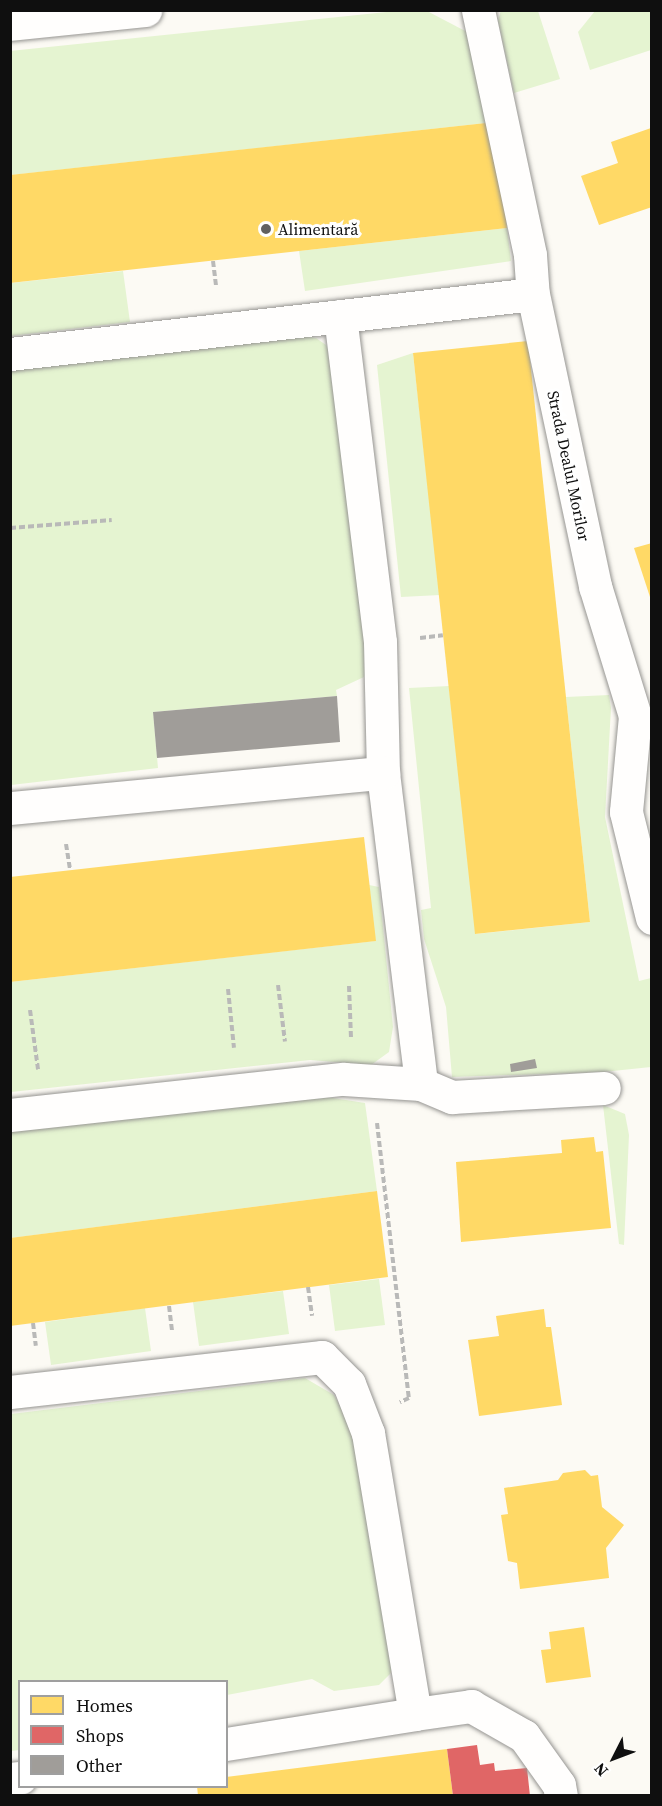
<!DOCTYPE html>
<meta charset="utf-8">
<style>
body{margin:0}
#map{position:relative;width:662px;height:1806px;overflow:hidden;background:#fcfaf4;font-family:"Source Serif 4",serif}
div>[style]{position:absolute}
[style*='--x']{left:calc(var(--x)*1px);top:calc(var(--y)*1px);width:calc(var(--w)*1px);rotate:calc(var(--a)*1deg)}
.green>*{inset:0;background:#e5f4d1}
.homes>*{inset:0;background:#ffd966}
.shops>*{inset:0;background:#e06666}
.building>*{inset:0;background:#a09d99}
.path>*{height:4px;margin-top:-2px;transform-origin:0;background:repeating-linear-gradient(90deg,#b9b9b8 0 6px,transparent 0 9px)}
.roads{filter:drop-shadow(0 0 2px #969592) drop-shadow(0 0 2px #969592)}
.minor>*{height:33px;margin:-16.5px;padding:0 16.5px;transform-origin:16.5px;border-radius:16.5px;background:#fffefd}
.dots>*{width:16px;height:16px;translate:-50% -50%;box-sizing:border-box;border:3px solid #fff;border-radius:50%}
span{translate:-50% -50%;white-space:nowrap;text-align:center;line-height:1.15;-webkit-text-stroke:6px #fff;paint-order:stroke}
.poi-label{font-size:16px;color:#0f0f0f}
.left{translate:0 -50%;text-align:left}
.street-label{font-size:16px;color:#0f0f0f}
.frame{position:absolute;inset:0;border:12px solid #0f0f0f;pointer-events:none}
.legend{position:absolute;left:18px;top:1680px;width:210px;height:108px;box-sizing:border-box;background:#fff;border:2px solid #9f9f9f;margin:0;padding:8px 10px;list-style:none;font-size:18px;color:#0f0f0f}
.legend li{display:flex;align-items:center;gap:12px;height:30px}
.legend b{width:30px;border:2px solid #9f9f9f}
.north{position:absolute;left:584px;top:1728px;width:60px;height:60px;-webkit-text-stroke:4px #fff;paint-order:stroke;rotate:228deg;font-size:16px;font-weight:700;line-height:24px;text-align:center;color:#0f0f0f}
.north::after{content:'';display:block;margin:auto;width:21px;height:27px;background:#0f0f0f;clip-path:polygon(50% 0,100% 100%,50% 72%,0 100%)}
</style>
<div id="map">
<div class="green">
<i style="clip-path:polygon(501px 10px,538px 11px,560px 79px,514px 93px,498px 21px)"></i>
<i style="clip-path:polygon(396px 11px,427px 11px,469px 33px,495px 122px,11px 175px,10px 51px)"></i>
<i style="clip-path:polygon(595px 11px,651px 11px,651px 50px,590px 70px,578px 32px)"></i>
<i style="clip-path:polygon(507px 228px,511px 261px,305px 291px,299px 251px)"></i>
<i style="clip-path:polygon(123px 271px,130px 322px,11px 336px,11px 283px)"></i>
<i style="clip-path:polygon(294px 334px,316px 338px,326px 345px,332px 357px,369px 666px,364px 677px,336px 690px,337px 696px,153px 712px,158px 768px,11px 785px,10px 368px)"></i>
<i style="clip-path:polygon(413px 353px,440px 595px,401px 597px,377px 365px)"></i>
<i style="clip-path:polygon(449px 686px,476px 934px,590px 922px,566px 697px,609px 695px,611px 708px,605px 817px,639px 981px,651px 978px,651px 1067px,603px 1072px,452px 1077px,446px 1007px,424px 939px,421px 910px,431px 908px,409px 688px)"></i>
<i style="clip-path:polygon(369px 885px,379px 887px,393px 1027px,389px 1052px,371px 1065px,310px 1060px,11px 1092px,10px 982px,375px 941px)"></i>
<i style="clip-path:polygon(314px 1095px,365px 1103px,377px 1191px,11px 1238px,10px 1127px)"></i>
<i style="clip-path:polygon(603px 1105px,625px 1114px,629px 1135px,624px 1245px,619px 1244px)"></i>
<i style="clip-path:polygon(379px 1279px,385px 1325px,335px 1331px,329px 1285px)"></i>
<i style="clip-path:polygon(283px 1291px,289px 1334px,199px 1346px,193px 1302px)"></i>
<i style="clip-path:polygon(145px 1308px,151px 1351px,51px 1365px,45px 1322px)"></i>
<i style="clip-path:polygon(305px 1378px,334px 1395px,353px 1428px,398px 1661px,390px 1674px,379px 1685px,334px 1691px,312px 1679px,227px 1695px,226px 1682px,20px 1682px,19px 1750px,11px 1751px,11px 1414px)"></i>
</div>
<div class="homes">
<i style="clip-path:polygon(495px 122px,507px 228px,10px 283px,10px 175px)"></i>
<i style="clip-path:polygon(651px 128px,652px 207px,599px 225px,581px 176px,618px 163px,611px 142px)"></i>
<i style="clip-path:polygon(528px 341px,590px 922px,475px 934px,413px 353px)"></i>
<i style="clip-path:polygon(652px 543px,652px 600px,651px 600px,634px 548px)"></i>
<i style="clip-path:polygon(364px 837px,376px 941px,10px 982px,10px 877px)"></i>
<i style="clip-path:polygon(594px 1137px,596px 1152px,603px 1151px,611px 1228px,461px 1242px,456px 1162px,562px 1153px,561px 1140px)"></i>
<i style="clip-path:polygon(377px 1191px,388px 1277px,10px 1326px,10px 1238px)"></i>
<i style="clip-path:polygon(544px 1309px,546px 1327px,551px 1327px,562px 1405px,479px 1416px,468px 1340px,499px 1336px,496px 1316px)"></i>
<i style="clip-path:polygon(585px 1470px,591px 1476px,598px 1475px,602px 1507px,624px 1525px,606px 1548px,609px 1578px,520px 1589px,517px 1563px,508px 1561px,501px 1515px,508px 1514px,504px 1488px,558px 1480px,563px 1473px)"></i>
<i style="clip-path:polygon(584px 1627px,591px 1677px,546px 1683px,541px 1650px,551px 1649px,549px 1632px)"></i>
<i style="clip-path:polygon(447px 1749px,453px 1796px,198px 1796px,197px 1786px,226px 1786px,226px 1777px)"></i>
</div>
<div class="shops">
<i style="clip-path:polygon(477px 1745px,480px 1765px,494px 1763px,495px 1771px,527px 1768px,530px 1796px,453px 1796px,447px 1749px)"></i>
</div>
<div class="building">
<i style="clip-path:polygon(337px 696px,340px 742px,157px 758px,153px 712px)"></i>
<i style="clip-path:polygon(535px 1059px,537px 1068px,511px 1072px,510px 1064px)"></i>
</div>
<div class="path">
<i style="--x:213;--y:261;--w:26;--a:83"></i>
<i style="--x:10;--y:528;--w:102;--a:-4.5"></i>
<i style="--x:420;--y:638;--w:23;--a:-7"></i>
<i style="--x:66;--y:844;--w:26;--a:81"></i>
<i style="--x:278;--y:985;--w:57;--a:83"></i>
<i style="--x:349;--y:986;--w:51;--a:87.8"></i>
<i style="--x:228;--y:989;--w:59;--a:84.2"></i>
<i style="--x:30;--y:1010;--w:60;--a:82.3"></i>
<i style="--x:377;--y:1123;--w:277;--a:83.4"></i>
<i style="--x:409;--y:1398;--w:10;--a:156"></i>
<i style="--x:308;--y:1287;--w:29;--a:82"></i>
<i style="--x:169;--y:1306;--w:26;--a:83"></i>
<i style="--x:33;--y:1323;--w:23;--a:83"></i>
</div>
<div class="roads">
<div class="minor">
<i style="--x:478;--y:10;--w:250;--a:78"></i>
<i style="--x:530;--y:255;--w:39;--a:86"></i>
<i style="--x:533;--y:294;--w:299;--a:78"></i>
<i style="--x:595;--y:586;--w:136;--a:72.9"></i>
<i style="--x:635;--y:716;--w:96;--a:95.4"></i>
<i style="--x:626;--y:812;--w:109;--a:76.2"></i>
<i style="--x:10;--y:24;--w:136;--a:-5.9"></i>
<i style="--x:340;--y:316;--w:328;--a:83"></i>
<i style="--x:380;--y:642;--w:131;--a:88.7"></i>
<i style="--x:383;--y:773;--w:313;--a:83"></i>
<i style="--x:10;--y:354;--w:526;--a:-6.54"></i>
<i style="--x:10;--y:808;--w:375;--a:-5.4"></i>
<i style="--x:10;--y:1115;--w:336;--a:-6.2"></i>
<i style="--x:344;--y:1079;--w:77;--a:3.7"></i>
<i style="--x:421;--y:1084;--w:34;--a:23"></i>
<i style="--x:452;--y:1097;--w:152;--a:-3.4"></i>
<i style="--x:10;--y:1392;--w:314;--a:-6.4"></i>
<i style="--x:322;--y:1357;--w:38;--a:45"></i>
<i style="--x:349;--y:1384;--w:53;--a:68.8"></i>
<i style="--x:368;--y:1433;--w:285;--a:80.5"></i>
<i style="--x:415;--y:1714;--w:57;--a:-8.1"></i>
<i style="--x:471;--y:1706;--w:61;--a:29.5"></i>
<i style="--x:524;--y:1736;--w:60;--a:54.5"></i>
<i style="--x:559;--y:1785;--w:11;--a:80"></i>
<i style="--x:226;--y:1744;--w:191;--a:-9"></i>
<i style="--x:10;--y:1779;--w:10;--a:-6"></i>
</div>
</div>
<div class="dots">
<i style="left:266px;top:229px;background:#62615f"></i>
</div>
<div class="poi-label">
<span class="left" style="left:278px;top:229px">Alimentară</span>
</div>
<div class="street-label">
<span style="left:569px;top:466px;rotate:78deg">Strada Dealul Morilor</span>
</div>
<div class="frame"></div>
<ul class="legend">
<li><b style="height:16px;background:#ffd966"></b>Homes</li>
<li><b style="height:16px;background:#e06666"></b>Shops</li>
<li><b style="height:16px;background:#a09d99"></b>Other</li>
</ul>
<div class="north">N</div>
</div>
